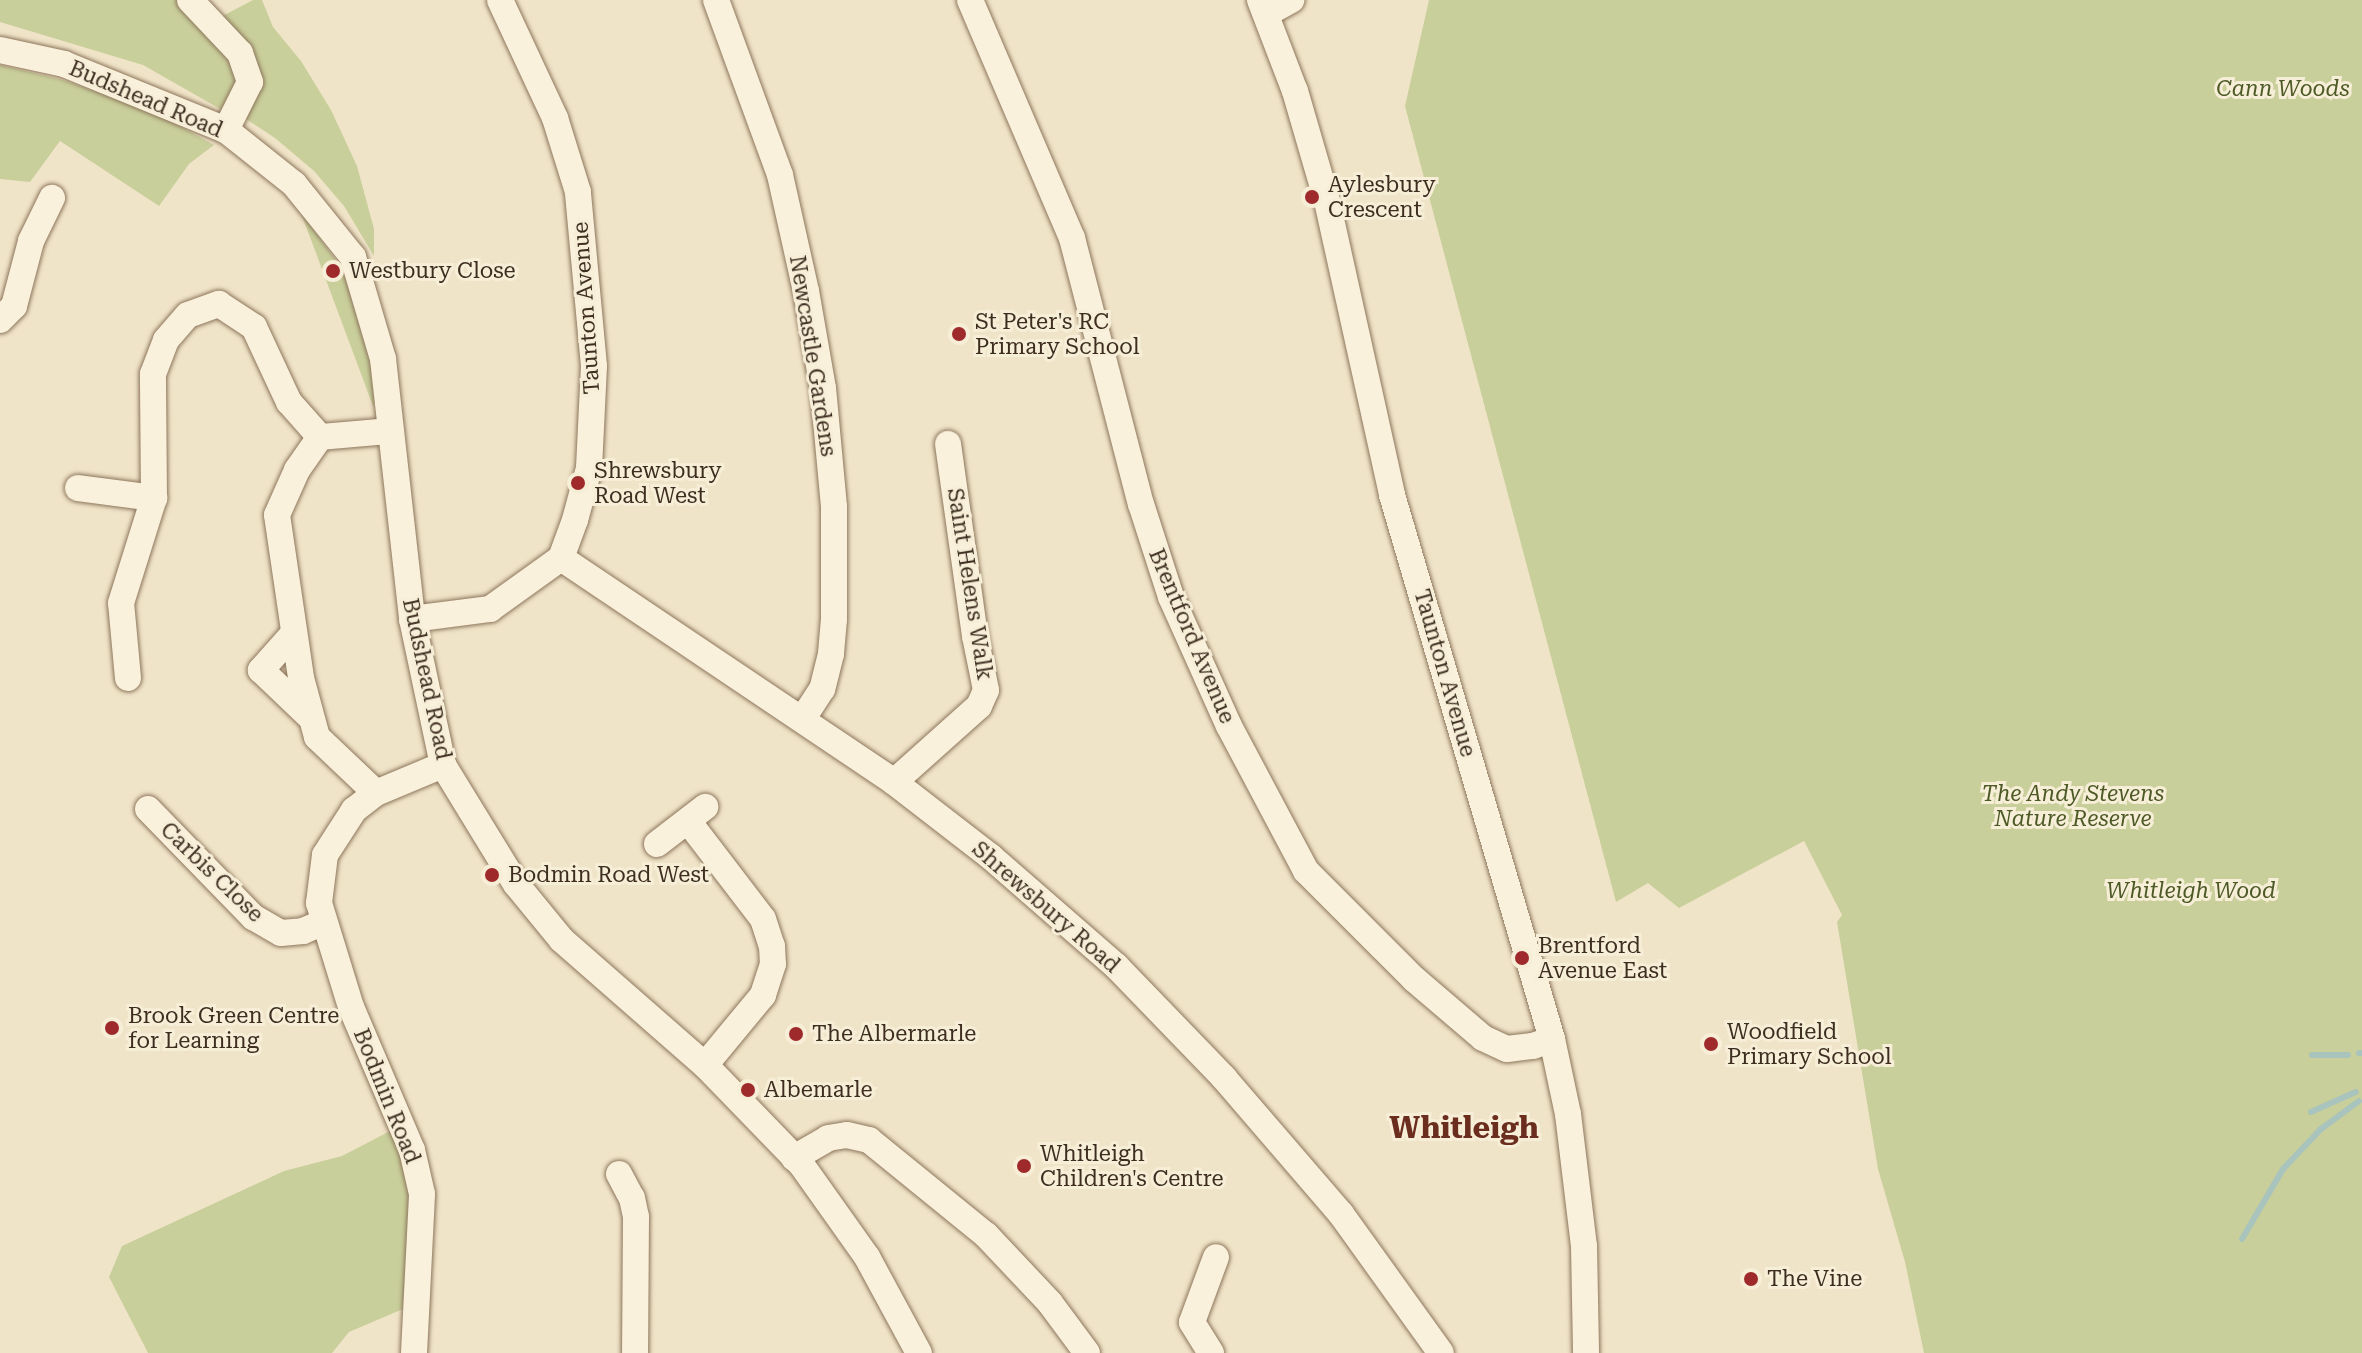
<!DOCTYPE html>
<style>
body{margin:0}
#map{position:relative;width:2362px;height:1353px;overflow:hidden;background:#f0e4c8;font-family:"Roboto Serif",serif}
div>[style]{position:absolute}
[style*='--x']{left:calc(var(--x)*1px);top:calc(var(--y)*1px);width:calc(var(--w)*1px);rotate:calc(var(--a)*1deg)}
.green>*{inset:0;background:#c9cf9b}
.stream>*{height:6px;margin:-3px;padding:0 3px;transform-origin:3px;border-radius:3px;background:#a9c4bc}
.roads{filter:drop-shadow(0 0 2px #8d765c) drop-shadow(0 0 2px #8d765c)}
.minor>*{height:26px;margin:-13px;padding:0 13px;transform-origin:13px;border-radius:13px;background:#faf1dc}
.dots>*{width:22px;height:22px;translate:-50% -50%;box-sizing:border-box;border:4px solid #f7eed8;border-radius:50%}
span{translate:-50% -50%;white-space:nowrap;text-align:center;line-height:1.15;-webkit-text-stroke:6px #f7eed8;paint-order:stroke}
.park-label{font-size:22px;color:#4d5a26;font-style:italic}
.street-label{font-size:22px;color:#3d2e20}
.poi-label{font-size:22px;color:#3d2e20}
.left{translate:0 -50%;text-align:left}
.district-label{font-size:30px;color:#6b2e1e;font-weight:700}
</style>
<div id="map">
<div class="green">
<i style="clip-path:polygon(0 0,185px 0,235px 57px,244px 82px,229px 114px,143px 65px,0 22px)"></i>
<i style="clip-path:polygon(253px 0,262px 0,273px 27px,301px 61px,331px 110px,357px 166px,374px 229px,374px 256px,344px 206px,314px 171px,275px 138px,240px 115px,255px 82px,215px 20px)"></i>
<i style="clip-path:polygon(1429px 0,2362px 0,2362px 1353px,1924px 1353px,1905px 1262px,1878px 1169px,1837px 922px,1842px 915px,1804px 841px,1679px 908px,1648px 883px,1616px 902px,1405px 106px)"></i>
<i style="clip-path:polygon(0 65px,63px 80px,156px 113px,214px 145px,189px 164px,159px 206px,60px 141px,30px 182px,0 179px)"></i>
<i style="clip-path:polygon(301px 213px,341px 267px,356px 306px,379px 395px,373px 406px)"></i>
<i style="clip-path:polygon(394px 1129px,413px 1193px,403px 1309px,349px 1332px,332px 1353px,148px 1353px,109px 1277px,122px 1246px,284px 1171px,342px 1156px)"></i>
</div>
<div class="stream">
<i style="--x:2359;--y:1053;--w:3;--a:0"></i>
<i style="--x:2312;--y:1055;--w:36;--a:0"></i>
<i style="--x:2311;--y:1112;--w:49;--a:-24"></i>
<i style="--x:2242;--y:1239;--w:81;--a:-59.6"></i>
<i style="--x:2283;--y:1169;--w:55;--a:-46.5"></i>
<i style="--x:2321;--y:1129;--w:47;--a:-36.4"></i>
</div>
<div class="roads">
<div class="minor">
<i style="--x:190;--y:0;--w:73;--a:46.7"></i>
<i style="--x:240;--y:53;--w:31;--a:71"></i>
<i style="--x:250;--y:82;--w:54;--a:116.6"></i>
<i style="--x:716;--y:0;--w:186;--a:69.9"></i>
<i style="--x:780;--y:175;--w:119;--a:77.4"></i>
<i style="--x:806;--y:291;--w:98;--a:80.1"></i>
<i style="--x:823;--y:388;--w:120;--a:84.7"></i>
<i style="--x:834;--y:507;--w:112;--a:90"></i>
<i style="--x:834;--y:619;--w:35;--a:95"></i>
<i style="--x:831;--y:654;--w:36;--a:104"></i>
<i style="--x:822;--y:689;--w:35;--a:123"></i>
<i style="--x:970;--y:0;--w:259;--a:66.8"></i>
<i style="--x:1072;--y:238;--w:275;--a:75.5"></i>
<i style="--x:1141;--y:504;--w:98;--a:72.1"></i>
<i style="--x:1171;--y:597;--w:141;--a:65.8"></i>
<i style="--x:1229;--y:726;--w:164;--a:62"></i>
<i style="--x:1306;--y:871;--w:153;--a:45"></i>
<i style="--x:1414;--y:979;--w:91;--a:40.5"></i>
<i style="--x:1483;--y:1038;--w:26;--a:25"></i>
<i style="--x:1507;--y:1049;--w:26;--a:-7"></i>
<i style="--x:1533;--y:1046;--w:20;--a:-20"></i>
<i style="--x:1260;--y:0;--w:97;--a:69"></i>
<i style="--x:1295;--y:91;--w:115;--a:73.8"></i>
<i style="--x:1327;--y:201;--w:301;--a:77.5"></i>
<i style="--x:1392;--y:495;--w:567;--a:73.61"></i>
<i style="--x:1552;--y:1039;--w:77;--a:78"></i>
<i style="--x:1568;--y:1114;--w:133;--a:83.1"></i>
<i style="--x:1584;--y:1246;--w:107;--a:88.9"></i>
<i style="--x:1266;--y:14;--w:29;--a:-29"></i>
<i style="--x:0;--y:50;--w:66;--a:12.3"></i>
<i style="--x:64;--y:64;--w:175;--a:22.2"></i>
<i style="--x:226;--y:130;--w:87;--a:38.5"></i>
<i style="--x:294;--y:184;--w:94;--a:51.1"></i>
<i style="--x:353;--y:257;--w:106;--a:73.6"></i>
<i style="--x:383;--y:359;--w:262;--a:83.6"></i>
<i style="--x:412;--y:619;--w:149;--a:78"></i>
<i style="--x:443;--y:765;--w:140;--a:58.5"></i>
<i style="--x:516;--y:884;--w:72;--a:50.6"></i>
<i style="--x:562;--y:940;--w:190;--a:41.2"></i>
<i style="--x:705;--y:1065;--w:138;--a:45.9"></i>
<i style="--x:801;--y:1164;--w:114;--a:54.6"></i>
<i style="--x:867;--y:1257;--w:109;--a:61.6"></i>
<i style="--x:0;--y:320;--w:20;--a:-45"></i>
<i style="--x:14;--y:306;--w:67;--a:-75.3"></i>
<i style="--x:31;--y:241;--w:48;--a:-64"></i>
<i style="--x:320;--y:437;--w:40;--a:124.9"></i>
<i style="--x:297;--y:470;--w:49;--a:114"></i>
<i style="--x:277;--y:515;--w:165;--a:81.6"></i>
<i style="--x:301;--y:678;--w:61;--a:74.8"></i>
<i style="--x:317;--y:737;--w:81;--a:43.5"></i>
<i style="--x:320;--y:437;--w:70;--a:-4.9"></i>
<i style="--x:78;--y:488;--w:77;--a:7.5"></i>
<i style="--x:561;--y:558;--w:401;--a:33.9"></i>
<i style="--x:894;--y:782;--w:123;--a:37.7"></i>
<i style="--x:991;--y:857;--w:166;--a:41.1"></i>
<i style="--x:1116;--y:966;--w:156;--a:46"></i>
<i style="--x:1224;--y:1078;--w:179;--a:49.3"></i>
<i style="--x:1341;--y:1214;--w:171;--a:54.3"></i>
<i style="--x:412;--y:619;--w:79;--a:-7.3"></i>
<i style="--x:490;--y:609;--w:87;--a:-35.7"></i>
<i style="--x:561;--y:558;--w:40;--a:-69.8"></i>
<i style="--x:575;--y:520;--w:54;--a:-74.9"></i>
<i style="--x:589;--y:468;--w:102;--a:-87.2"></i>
<i style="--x:594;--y:366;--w:175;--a:-95.3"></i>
<i style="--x:578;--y:192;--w:77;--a:-107.3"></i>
<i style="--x:555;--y:118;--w:130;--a:-115"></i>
<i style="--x:294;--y:633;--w:50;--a:131.7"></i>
<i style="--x:261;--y:670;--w:66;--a:43.8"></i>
<i style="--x:128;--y:678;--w:75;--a:-95.3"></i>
<i style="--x:121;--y:603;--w:110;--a:-72.6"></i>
<i style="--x:154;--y:498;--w:124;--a:-90.5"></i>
<i style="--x:153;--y:374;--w:36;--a:-69"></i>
<i style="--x:166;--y:340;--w:33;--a:-49"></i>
<i style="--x:188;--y:315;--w:33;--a:-20"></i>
<i style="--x:219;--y:304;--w:42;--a:33.3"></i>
<i style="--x:254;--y:327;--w:83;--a:65"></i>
<i style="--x:289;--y:402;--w:47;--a:48.5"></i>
<i style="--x:894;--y:782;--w:114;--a:-41.8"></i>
<i style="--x:979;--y:706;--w:17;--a:-66"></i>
<i style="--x:986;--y:690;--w:55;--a:-101.5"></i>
<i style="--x:975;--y:636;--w:194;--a:-98"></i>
<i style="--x:148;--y:809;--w:151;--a:45.8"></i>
<i style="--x:253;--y:917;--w:32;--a:30"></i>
<i style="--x:281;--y:933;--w:22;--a:-5"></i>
<i style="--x:303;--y:931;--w:23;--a:-23"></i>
<i style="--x:688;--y:821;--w:123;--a:52.6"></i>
<i style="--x:763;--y:919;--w:28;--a:72"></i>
<i style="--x:772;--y:946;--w:18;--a:87"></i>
<i style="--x:773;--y:964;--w:33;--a:108"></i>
<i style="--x:763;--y:995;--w:91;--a:129.6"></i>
<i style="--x:657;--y:844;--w:61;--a:-37.6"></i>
<i style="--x:794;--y:1158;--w:39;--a:-30"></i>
<i style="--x:828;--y:1138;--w:19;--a:-9"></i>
<i style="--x:847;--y:1135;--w:23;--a:13"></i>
<i style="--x:869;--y:1140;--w:151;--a:39.1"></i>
<i style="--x:986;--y:1235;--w:93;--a:46.7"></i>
<i style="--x:1050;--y:1303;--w:62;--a:53.5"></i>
<i style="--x:619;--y:1174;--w:27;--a:62"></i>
<i style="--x:632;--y:1198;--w:19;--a:78"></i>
<i style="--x:636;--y:1217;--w:136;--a:90.4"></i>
<i style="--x:414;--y:1353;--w:159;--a:-87.1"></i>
<i style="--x:422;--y:1194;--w:45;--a:-102.8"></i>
<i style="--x:412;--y:1150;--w:155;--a:-113.1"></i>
<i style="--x:351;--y:1007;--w:109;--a:-107.1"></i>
<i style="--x:319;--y:903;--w:48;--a:-82.9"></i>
<i style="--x:325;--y:855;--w:54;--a:-57.2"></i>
<i style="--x:354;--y:810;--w:28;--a:-38"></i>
<i style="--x:376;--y:793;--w:73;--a:-22.7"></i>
<i style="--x:1211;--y:1353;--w:36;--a:-122"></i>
<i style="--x:1192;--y:1322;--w:69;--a:-69.7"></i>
</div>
</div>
<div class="dots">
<i style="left:1312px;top:197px;background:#9e2a2b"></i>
<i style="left:333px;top:271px;background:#9e2a2b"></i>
<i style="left:959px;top:334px;background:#9e2a2b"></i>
<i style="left:578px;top:483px;background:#9e2a2b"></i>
<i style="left:492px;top:875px;background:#9e2a2b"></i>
<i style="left:1522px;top:958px;background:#9e2a2b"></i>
<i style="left:112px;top:1028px;background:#9e2a2b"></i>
<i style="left:796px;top:1034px;background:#9e2a2b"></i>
<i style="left:1711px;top:1044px;background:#9e2a2b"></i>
<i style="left:748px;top:1090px;background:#9e2a2b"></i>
<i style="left:1024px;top:1166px;background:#9e2a2b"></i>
<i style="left:1751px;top:1279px;background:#9e2a2b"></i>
</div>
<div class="park-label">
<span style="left:2283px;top:89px">Cann Woods</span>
<span style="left:2073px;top:806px">The Andy Stevens<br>Nature Reserve</span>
<span style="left:2191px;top:891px">Whitleigh Wood</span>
</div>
<div class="street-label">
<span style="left:146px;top:99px;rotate:23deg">Budshead Road</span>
<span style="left:586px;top:308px;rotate:-94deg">Taunton Avenue</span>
<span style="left:813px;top:356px;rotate:81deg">Newcastle Gardens</span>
<span style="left:970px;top:584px;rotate:81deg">Saint Helens Walk</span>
<span style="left:1192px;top:636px;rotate:67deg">Brentford Avenue</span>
<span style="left:1445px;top:673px;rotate:74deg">Taunton Avenue</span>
<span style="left:427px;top:679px;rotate:78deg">Budshead Road</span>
<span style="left:212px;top:872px;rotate:44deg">Carbis Close</span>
<span style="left:1046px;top:907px;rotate:41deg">Shrewsbury Road</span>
<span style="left:387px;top:1096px;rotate:68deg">Bodmin Road</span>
</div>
<div class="poi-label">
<span class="left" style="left:1328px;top:197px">Aylesbury<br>Crescent</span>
<span class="left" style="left:349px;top:271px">Westbury Close</span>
<span class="left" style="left:975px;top:334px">St Peter's RC<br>Primary School</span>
<span class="left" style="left:594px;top:483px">Shrewsbury<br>Road West</span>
<span class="left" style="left:508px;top:875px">Bodmin Road West</span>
<span class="left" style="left:1538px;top:958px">Brentford<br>Avenue East</span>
<span class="left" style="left:128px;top:1028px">Brook Green Centre<br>for Learning</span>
<span class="left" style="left:1727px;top:1044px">Woodfield<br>Primary School</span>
<span class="left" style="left:812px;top:1034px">The Albermarle</span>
<span class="left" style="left:764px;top:1090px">Albemarle</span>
<span class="left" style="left:1040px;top:1166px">Whitleigh<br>Children's Centre</span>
<span class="left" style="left:1767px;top:1279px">The Vine</span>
</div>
<div class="district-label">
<span style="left:1464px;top:1128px">Whitleigh</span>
</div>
</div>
